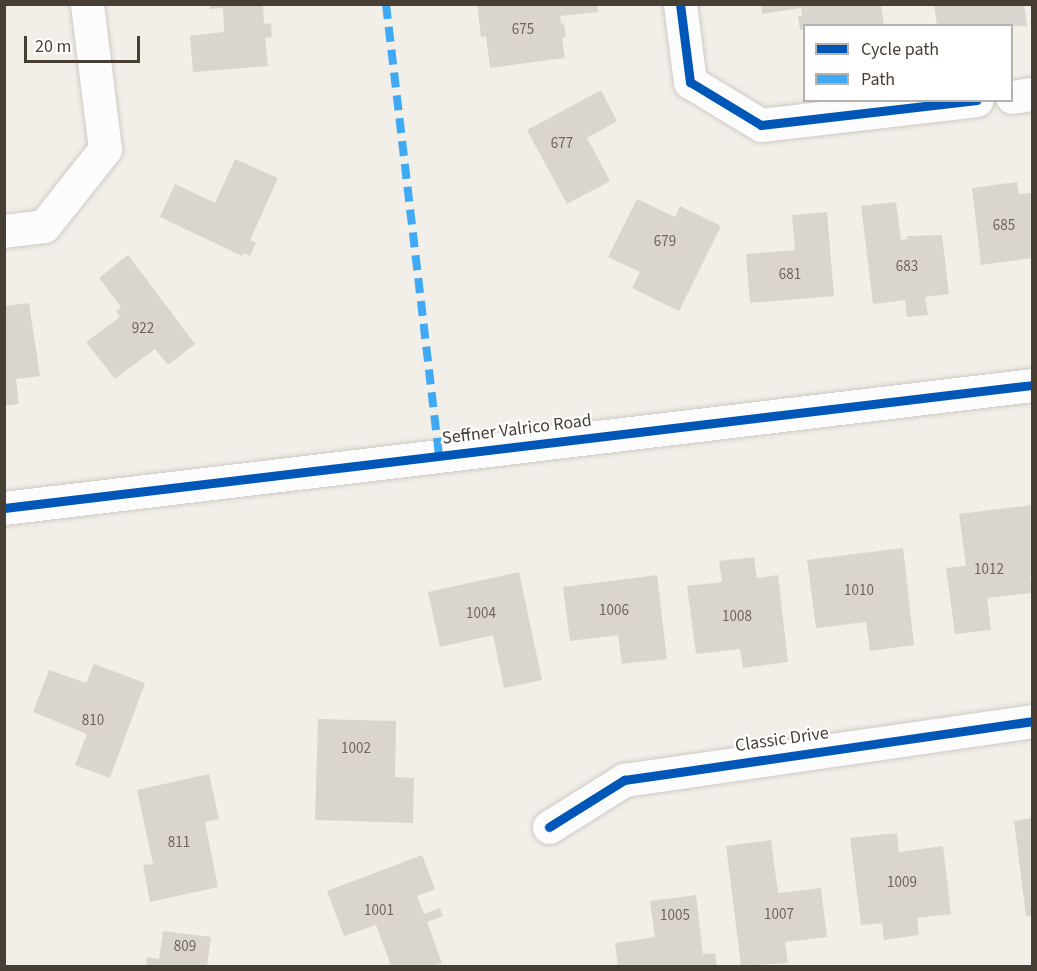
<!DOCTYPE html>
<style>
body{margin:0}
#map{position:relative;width:1037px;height:971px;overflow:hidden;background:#f2eee8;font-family:"Source Sans 3",sans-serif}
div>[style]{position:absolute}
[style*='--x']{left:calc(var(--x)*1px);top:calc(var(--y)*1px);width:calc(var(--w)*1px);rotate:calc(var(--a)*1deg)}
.building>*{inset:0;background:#dad5cf}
.roads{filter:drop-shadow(0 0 2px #cecac4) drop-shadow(0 0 2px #cecac4)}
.minor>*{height:33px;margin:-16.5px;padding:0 16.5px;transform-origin:16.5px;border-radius:16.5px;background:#fdfcfc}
.quiet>*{height:8px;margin-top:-4px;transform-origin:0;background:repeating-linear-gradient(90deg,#3fa9f5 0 15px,transparent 0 23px)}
.cycleway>*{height:9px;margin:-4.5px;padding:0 4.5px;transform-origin:4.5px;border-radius:4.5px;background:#0057b8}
span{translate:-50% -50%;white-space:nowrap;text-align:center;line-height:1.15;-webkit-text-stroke:4.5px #fff;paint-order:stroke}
.number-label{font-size:15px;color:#6e665c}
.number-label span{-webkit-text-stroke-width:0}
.street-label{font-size:18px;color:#483f34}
.frame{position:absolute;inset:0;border:6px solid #483f34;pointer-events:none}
.legend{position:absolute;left:803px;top:24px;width:210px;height:78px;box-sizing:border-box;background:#fff;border:2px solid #b6b2ae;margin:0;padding:8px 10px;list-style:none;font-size:18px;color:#483f34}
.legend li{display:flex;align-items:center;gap:12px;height:30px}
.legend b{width:30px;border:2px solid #b6b2ae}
.scale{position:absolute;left:24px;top:36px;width:116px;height:27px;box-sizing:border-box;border:3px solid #483f34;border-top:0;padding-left:8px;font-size:18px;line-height:21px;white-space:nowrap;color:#483f34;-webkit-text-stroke:4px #fff;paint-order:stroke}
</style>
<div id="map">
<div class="building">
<i style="clip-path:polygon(210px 4px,263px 4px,264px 24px,271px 23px,272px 37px,265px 38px,268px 66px,193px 72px,190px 36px,224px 32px,223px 8px,210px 9px)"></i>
<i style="clip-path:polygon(477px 4px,597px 4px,598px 12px,560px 16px,561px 24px,564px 23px,566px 37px,562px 38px,565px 58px,490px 68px,486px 36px,481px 37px)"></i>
<i style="clip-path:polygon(761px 4px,881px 4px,884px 26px,804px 26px,804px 29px,800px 30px,798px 16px,802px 16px,801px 8px,762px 14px)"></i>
<i style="clip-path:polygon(934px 4px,1024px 4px,1027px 26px,937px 26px)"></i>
<i style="clip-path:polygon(601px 90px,617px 121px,587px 138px,610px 181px,567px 204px,527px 130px)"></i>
<i style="clip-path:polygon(235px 159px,278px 178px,250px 240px,256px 243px,250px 256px,244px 253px,242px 256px,160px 217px,175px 184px,215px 203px)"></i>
<i style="clip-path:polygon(1017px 182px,1019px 194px,1032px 193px,1032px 258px,981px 265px,972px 188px)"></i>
<i style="clip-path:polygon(637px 199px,675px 217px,680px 206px,721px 226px,679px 311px,632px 288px,640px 272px,608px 257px)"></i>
<i style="clip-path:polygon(896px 202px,901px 240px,908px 239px,907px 236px,942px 235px,949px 294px,925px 297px,928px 315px,907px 317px,905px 300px,873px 304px,861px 206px)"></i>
<i style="clip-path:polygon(827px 212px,834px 296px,750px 303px,746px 254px,795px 250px,792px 215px)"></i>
<i style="clip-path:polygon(128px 255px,195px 344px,168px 365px,155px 349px,115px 379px,86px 342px,120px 317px,116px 311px,121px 307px,99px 278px)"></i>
<i style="clip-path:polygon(29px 303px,40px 376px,16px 379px,19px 404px,4px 406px,4px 306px)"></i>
<i style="clip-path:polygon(1032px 505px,1032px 572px,1030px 576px,1032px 593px,987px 598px,991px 630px,955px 634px,946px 568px,966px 566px,959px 514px)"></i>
<i style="clip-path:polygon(903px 548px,914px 645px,870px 651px,866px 622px,816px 628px,807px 560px)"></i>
<i style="clip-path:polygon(754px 557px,757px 578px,778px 575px,788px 662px,743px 668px,740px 649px,696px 654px,687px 586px,722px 582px,719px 561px)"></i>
<i style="clip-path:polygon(519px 572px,542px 680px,504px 688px,493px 635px,440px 647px,428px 592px)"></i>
<i style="clip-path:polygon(657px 575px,667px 659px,622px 664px,618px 635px,570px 641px,563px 587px)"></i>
<i style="clip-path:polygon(94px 664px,145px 683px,110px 778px,75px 765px,87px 734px,33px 712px,49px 670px,86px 683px)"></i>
<i style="clip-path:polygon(318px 719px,396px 721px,395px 777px,414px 778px,413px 823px,315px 820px)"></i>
<i style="clip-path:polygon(209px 774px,219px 819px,205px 822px,218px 887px,150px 902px,143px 865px,153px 864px,137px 790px)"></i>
<i style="clip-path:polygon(1032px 818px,1032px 916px,1026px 916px,1014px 821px)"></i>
<i style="clip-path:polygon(897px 833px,899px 852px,943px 846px,951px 914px,917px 918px,919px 935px,884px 940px,882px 923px,861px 925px,850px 838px)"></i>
<i style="clip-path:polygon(771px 840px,778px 893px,821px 888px,827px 937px,785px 942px,788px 963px,741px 966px,726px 846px)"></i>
<i style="clip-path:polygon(422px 855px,435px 889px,417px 896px,424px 914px,440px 908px,443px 916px,427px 922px,442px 963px,433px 966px,391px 966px,376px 925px,344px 936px,327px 891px)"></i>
<i style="clip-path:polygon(696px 895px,703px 954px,715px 953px,717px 966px,618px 966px,615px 943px,655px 937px,650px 901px)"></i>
<i style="clip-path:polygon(163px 931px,211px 937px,207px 966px,146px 966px,147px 957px,159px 959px)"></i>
</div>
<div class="roads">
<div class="minor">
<i style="--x:680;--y:4;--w:79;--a:82.7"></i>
<i style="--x:690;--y:82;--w:83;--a:31.2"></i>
<i style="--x:761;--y:125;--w:217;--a:-6.6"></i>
<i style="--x:1012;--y:97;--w:20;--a:-9"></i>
<i style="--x:4;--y:231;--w:40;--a:-7.1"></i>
<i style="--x:44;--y:226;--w:98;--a:-51.6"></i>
<i style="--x:105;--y:149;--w:146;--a:-97.1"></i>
<i style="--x:4;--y:508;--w:1035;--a:-6.82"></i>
<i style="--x:549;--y:827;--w:89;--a:-32.1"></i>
<i style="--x:624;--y:780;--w:412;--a:-8.2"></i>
</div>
</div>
<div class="quiet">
<i style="--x:386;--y:4;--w:455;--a:83.3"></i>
</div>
<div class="cycleway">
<i style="--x:680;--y:4;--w:79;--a:82.7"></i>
<i style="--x:690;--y:82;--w:83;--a:31.2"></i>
<i style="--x:761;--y:125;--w:217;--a:-6.6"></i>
<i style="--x:4;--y:508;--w:1035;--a:-6.82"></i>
<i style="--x:549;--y:827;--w:89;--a:-32.1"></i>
<i style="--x:624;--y:780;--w:412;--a:-8.2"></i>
</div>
<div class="number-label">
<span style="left:523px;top:30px">675</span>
<span style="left:562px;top:144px">677</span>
<span style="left:1004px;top:226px">685</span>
<span style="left:665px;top:242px">679</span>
<span style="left:907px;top:267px">683</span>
<span style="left:790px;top:275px">681</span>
<span style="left:143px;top:329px">922</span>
<span style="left:989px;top:570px">1012</span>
<span style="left:859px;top:591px">1010</span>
<span style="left:614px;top:611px">1006</span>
<span style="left:481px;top:614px">1004</span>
<span style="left:737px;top:617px">1008</span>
<span style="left:93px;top:721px">810</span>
<span style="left:356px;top:749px">1002</span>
<span style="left:179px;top:843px">811</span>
<span style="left:902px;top:883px">1009</span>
<span style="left:379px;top:911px">1001</span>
<span style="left:779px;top:915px">1007</span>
<span style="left:675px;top:916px">1005</span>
<span style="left:185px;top:947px">809</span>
</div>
<div class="street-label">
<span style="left:517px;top:430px;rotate:-7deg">Seffner Valrico Road</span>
<span style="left:782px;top:740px;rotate:-8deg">Classic Drive</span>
</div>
<div class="frame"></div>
<ul class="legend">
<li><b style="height:8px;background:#0057b8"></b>Cycle path</li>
<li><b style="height:8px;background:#3fa9f5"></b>Path</li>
</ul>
<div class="scale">20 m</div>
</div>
